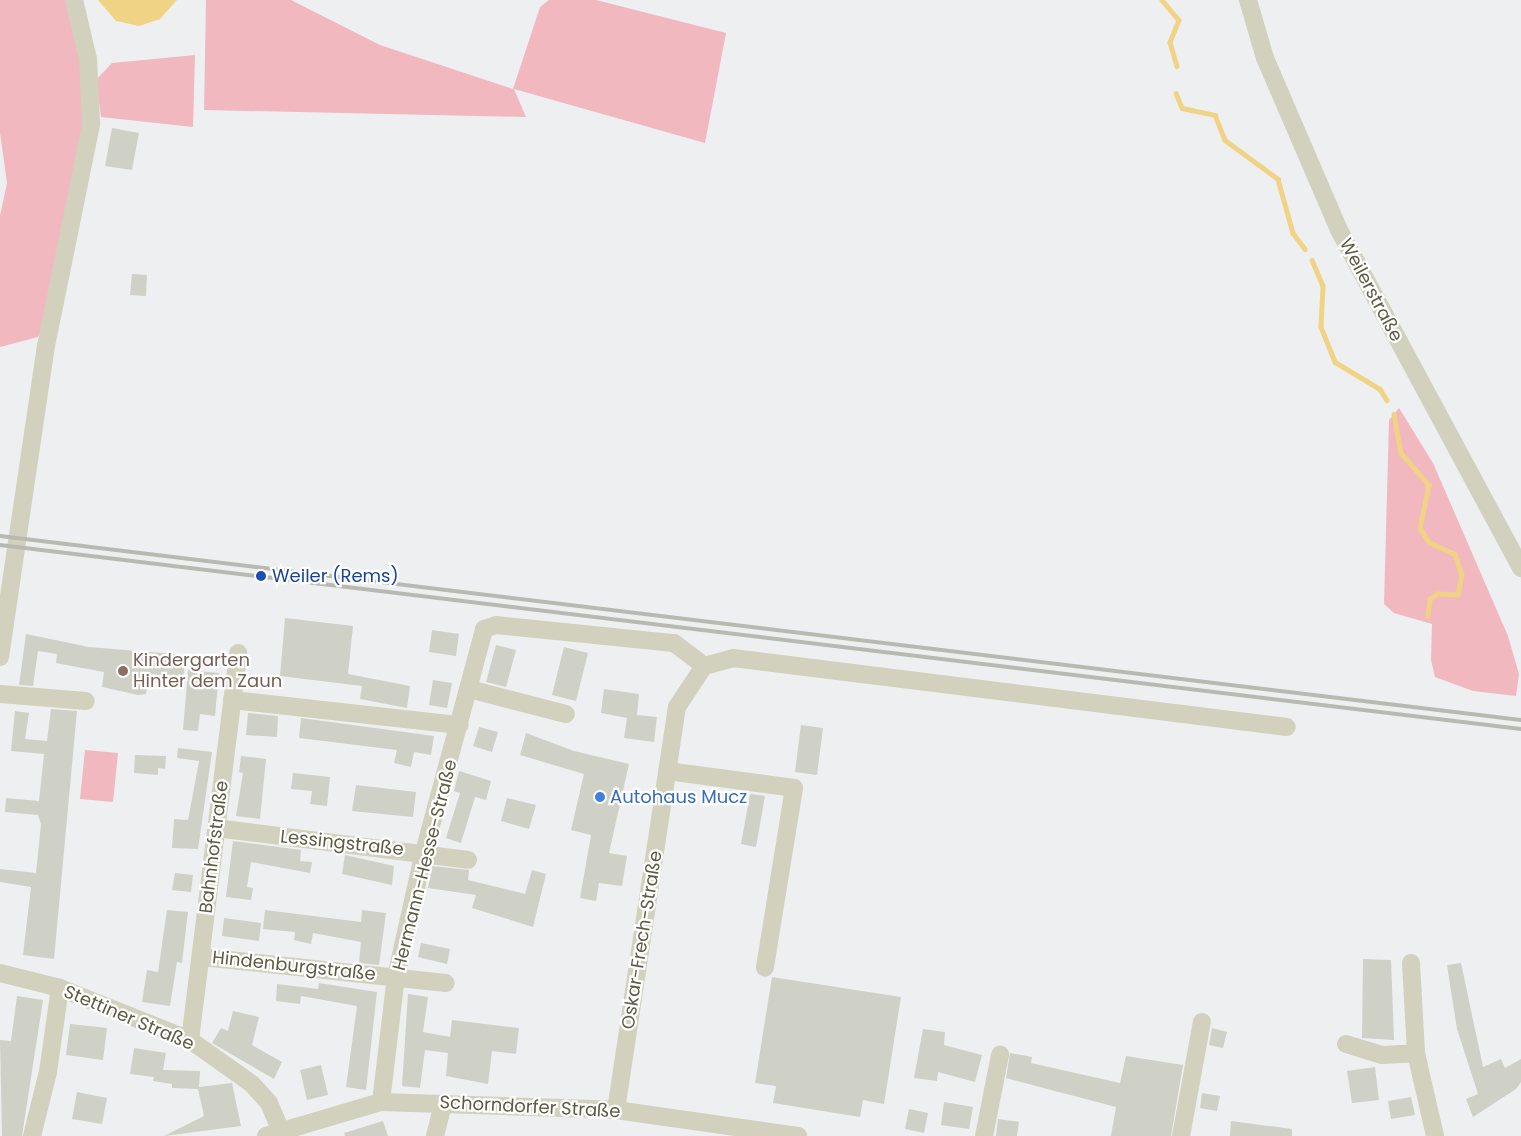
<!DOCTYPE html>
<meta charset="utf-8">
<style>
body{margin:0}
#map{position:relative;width:1521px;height:1136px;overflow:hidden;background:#eeeff1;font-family:Poppins,sans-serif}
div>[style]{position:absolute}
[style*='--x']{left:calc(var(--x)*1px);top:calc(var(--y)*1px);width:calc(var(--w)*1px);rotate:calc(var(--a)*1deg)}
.green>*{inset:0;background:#f1b9bf}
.water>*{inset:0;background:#f0d384}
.stream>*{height:4.5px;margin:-2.25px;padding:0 2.25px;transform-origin:2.25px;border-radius:2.25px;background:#f0d384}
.building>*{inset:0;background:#cfd1c7}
.minor>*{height:18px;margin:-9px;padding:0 9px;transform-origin:9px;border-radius:9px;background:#d1d1be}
.rail>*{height:4px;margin:-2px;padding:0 2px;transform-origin:2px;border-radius:2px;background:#b8b9b0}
.dots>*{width:14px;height:14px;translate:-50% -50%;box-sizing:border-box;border:2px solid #fff;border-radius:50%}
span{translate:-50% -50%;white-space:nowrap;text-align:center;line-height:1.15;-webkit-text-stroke:4.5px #fff;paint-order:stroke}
.street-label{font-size:18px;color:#5c5c45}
.transit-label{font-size:18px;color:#164399}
.left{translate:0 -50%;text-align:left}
.education-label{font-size:18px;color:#785e54}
.shop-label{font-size:18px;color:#366cbe}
</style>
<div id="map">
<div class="green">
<i style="clip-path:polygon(0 0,68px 0,81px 62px,84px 118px,47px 318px,38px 337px,0 347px,0 216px,7px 183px,0 133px)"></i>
<i style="clip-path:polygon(206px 0,291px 0,380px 45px,513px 89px,540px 7px,549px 0,596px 0,726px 33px,705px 143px,514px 89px,526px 117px,204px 110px)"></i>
<i style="clip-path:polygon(195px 55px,193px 127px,101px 117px,96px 80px,112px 63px)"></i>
<i style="clip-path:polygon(1399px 408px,1433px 463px,1508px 636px,1519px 674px,1516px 696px,1473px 691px,1435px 677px,1431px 660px,1432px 624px,1394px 613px,1384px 604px,1389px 420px)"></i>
<i style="clip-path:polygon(85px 750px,118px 753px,113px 802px,80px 799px)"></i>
</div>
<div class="water">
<i style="clip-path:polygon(98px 0,177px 0,160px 19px,139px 26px,116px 21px)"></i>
</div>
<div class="stream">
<i style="--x:1162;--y:0;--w:26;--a:50"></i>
<i style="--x:1179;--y:20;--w:24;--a:112"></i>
<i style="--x:1170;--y:42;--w:25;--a:74"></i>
<i style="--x:1176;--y:93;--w:16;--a:68"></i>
<i style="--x:1182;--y:108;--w:34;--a:12"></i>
<i style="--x:1215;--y:115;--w:27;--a:68"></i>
<i style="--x:1225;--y:140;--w:66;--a:36.3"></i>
<i style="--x:1278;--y:179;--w:56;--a:74.5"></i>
<i style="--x:1293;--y:233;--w:20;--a:53"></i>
<i style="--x:1312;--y:260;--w:28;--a:67"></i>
<i style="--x:1323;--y:286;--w:41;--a:92.8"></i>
<i style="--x:1321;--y:327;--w:38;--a:68"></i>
<i style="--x:1335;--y:362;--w:52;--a:31"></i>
<i style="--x:1380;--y:389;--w:13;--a:58"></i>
<i style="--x:1394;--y:414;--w:40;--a:80"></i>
<i style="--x:1401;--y:453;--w:43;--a:48.8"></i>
<i style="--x:1429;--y:485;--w:44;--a:101.8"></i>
<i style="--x:1420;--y:528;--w:17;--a:57"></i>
<i style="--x:1429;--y:542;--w:29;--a:25"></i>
<i style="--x:1455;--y:554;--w:22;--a:72"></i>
<i style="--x:1462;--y:575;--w:20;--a:101"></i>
<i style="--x:1458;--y:595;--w:20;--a:-177"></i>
<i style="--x:1438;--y:594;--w:9;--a:148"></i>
<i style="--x:1430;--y:599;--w:17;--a:97"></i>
</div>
<div class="building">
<i style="clip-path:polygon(112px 128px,139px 133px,132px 170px,105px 166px)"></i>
<i style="clip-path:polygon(132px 274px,147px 275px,146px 296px,130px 295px)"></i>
<i style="clip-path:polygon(285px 618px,353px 626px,348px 674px,410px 686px,407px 708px,360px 699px,362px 686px,280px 676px)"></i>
<i style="clip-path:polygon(432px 630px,459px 634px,456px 656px,429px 652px)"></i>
<i style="clip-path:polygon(26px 634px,89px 647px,186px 655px,183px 678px,150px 674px,146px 694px,138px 695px,102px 687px,104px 672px,56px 663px,57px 654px,38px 651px,33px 686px,19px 685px)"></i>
<i style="clip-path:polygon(496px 645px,516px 650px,506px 687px,486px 682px)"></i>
<i style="clip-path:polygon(564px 647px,588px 653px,576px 701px,552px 695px)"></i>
<i style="clip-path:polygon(188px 670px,219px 673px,215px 716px,200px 714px,198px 731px,183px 730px)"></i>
<i style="clip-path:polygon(433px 680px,452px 683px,447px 708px,429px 705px)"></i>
<i style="clip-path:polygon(604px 689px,639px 694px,637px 715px,657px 717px,654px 742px,624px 738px,627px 718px,601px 713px)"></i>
<i style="clip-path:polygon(51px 709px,77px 711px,54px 959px,23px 955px,31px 887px,0 882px,0 869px,36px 873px,41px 824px,38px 815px,5px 812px,6px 798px,39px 801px,44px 754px,11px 751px,15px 711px,29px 713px,25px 739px,47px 741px)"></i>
<i style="clip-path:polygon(248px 713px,278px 716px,277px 737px,246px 735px)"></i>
<i style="clip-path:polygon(301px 718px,434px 736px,431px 755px,414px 752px,411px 767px,394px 763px,397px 750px,299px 738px)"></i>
<i style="clip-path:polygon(801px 725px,823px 728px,817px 775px,795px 772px)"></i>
<i style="clip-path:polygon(479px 727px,498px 732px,492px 752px,473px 746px)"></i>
<i style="clip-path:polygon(526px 733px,574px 751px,629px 764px,609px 853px,627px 856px,622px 886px,599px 883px,596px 901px,580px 898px,591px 835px,571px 830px,584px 774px,520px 755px)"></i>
<i style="clip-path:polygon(178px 748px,212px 752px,198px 849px,172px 848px,174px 819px,188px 820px,199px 761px,177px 758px)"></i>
<i style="clip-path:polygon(135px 755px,166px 756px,165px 769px,158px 768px,158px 775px,134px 773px)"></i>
<i style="clip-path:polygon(241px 756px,266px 759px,260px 819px,236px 816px,243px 773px,239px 772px)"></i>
<i style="clip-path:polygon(459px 771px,491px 781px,486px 800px,475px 797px,461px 843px,446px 838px,460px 793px,454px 791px)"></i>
<i style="clip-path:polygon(293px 773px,330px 777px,327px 806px,310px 804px,312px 791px,291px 789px)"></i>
<i style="clip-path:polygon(356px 785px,416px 792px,413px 817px,352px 811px)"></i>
<i style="clip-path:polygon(750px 794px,765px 796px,756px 847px,741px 844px)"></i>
<i style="clip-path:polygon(507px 798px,536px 805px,529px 829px,501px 821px)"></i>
<i style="clip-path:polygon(233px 841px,301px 850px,300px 861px,312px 862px,310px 873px,251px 862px,247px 887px,253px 888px,251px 900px,226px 897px)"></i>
<i style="clip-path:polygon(345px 855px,394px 866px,392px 885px,342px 874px)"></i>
<i style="clip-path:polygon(432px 866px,469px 870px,468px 880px,525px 894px,532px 870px,546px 874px,533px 927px,472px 908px,476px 895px,428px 888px)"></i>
<i style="clip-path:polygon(175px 873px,193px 875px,191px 892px,172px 890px)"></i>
<i style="clip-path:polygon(167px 910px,188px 912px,182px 963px,177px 962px,170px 1006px,142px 1002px,147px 970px,158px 972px)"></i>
<i style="clip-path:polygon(265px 910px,361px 922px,362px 910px,386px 913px,379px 965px,359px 963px,361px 942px,313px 933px,311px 944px,294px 940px,295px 932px,263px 929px)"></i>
<i style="clip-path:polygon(224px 918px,261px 923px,259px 941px,222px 936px)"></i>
<i style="clip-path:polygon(421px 943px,450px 949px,447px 964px,418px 957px)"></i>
<i style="clip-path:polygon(1363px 959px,1391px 960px,1394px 1040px,1362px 1038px)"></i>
<i style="clip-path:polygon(1461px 963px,1483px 1067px,1501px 1059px,1505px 1068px,1521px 1059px,1521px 1082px,1516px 1089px,1473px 1117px,1466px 1099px,1478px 1094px,1457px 1029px,1447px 965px)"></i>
<i style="clip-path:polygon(772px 977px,901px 997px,884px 1104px,863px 1100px,860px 1117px,773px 1103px,776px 1086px,755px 1083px)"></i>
<i style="clip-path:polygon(319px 983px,377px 992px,366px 1090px,346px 1087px,357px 1006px,301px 996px,300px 1004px,276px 1001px,277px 984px,318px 989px)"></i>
<i style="clip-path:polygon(408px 994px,428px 997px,423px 1032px,450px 1037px,452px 1020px,519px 1028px,516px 1054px,492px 1051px,488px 1084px,446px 1076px,448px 1053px,425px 1050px,420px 1088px,402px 1086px)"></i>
<i style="clip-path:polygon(17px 996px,43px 1000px,22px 1136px,2px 1136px,0 1040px,11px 1041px)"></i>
<i style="clip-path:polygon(233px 1011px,259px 1017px,252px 1045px,282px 1062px,274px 1079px,212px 1043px,221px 1028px,228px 1031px)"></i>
<i style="clip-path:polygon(70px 1024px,107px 1028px,103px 1060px,66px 1055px)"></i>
<i style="clip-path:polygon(1212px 1028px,1227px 1032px,1223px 1048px,1209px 1045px)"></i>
<i style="clip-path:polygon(923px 1029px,945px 1032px,944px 1045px,982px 1055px,975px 1082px,938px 1072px,937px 1081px,914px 1078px)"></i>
<i style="clip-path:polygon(134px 1048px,166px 1053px,163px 1070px,200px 1071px,199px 1087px,232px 1083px,241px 1126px,164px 1136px,204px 1116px,198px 1089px,172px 1088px,172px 1084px,153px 1081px,154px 1077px,130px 1074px)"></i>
<i style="clip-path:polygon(1010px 1053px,1032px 1057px,1031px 1063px,1120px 1083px,1126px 1056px,1183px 1065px,1171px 1136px,1111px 1136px,1116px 1107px,1006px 1078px)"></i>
<i style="clip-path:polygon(321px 1065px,328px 1095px,307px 1100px,300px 1070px)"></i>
<i style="clip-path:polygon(1375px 1067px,1379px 1100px,1352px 1103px,1347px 1071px)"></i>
<i style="clip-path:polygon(77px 1092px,107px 1098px,102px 1124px,72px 1119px)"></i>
<i style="clip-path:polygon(1202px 1093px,1220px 1096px,1217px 1111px,1200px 1108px)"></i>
<i style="clip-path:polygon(1411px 1097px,1415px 1115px,1391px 1119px,1388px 1101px)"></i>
<i style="clip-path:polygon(944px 1102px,973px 1107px,969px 1129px,941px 1125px)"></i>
<i style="clip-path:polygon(909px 1109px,928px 1113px,924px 1133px,905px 1129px)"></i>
<i style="clip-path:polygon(998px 1119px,1019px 1122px,1017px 1136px,996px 1136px)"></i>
<i style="clip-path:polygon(383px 1121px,388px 1136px,345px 1136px,344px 1133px)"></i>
<i style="clip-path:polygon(1231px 1121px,1292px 1129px,1292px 1136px,1230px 1136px)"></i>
</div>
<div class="minor">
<i style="--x:1248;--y:0;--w:60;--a:73.7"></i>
<i style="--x:1265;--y:58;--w:187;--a:66.7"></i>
<i style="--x:1339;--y:230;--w:384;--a:61.7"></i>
<i style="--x:0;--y:657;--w:314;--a:-81.6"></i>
<i style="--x:46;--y:346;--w:227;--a:-78.5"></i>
<i style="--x:91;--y:124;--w:65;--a:-92.6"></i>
<i style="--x:88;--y:59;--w:61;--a:-103.3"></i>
<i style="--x:704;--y:666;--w:30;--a:-15"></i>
<i style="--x:733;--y:658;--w:558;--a:7.1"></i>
<i style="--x:469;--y:689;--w:100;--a:14.5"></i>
<i style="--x:0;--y:694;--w:86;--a:4.7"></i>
<i style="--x:232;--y:700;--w:229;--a:6.3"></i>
<i style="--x:667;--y:771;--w:128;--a:7.6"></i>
<i style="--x:794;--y:788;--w:182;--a:99.2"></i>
<i style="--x:216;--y:828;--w:254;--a:7.2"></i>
<i style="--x:202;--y:957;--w:245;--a:6.1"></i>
<i style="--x:1411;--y:963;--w:90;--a:86.8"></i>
<i style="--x:1416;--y:1053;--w:85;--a:77.1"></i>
<i style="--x:0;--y:973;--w:62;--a:14"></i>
<i style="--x:60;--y:988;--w:140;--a:21.8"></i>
<i style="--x:190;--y:1040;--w:76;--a:35.4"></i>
<i style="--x:252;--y:1084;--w:25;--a:48"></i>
<i style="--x:269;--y:1103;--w:30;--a:67"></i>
<i style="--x:190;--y:1040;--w:390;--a:-82.9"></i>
<i style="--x:1346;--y:1044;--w:38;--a:17"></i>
<i style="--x:1382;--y:1055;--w:34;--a:-3"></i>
<i style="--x:381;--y:1102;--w:126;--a:-83.2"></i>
<i style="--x:396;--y:977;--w:128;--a:-77.4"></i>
<i style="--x:424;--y:852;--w:231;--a:-74.9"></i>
<i style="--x:484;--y:629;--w:13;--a:-18"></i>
<i style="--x:496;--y:625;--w:179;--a:5.8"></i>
<i style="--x:674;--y:643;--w:38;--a:37"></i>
<i style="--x:616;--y:1110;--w:408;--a:-81.4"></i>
<i style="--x:677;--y:707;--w:49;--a:-56.6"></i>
<i style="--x:32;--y:1136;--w:66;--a:-76"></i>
<i style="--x:48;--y:1072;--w:85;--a:-81.9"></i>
<i style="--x:266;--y:1136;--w:120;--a:-16.5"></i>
<i style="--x:381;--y:1102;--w:235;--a:1.9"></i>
<i style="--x:616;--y:1110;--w:184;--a:8.1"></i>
<i style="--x:435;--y:1136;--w:34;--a:-76"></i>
<i style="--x:984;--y:1136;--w:83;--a:-78.8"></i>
<i style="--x:1181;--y:1136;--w:116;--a:-79.6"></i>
</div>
<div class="rail">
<i style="--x:0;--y:536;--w:1532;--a:6.9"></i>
<i style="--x:0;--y:545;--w:1532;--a:6.9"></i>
</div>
<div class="dots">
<i style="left:261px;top:576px;background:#1a4fb4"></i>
<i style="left:123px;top:671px;background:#8d6e63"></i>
<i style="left:600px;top:797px;background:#3f7fe0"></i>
</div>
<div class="street-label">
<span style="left:1371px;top:290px;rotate:62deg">Weilerstraße</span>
<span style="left:342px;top:843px;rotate:6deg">Lessingstraße</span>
<span style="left:214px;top:847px;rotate:-83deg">Bahnhofstraße</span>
<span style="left:425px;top:865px;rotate:-76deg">Hermann-Hesse-Straße</span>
<span style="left:642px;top:940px;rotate:-81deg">Oskar-Frech-Straße</span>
<span style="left:294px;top:966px;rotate:6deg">Hindenburgstraße</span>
<span style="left:129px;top:1018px;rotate:23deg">Stettiner Straße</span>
<span style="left:530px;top:1107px;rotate:3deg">Schorndorfer Straße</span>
</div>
<div class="transit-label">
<span class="left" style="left:272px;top:576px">Weiler (Rems)</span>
</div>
<div class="education-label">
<span class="left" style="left:133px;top:671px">Kindergarten<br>Hinter dem Zaun</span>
</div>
<div class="shop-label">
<span class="left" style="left:610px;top:797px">Autohaus Mucz</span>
</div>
</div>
